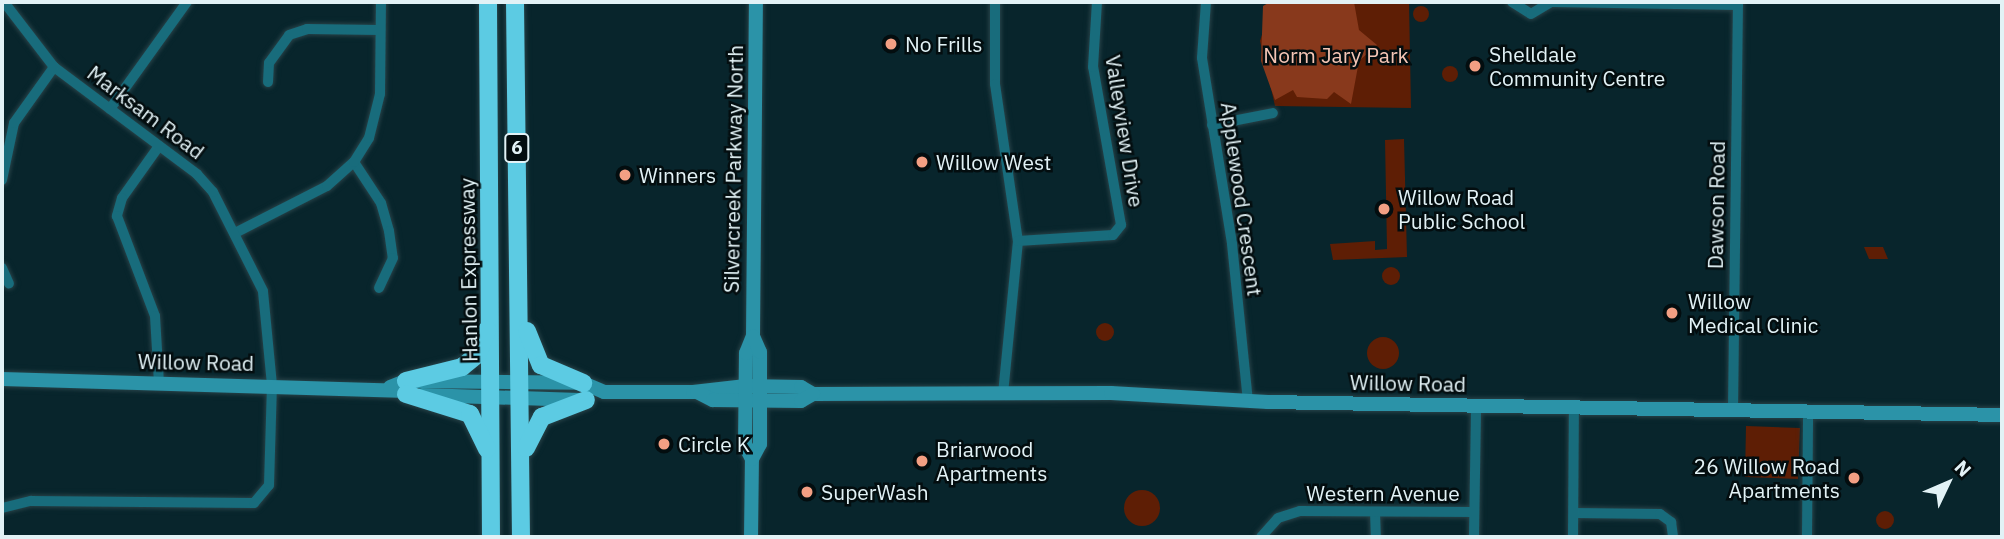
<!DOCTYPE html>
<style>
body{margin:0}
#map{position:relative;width:2004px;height:539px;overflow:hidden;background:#08252c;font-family:"IBM Plex Sans",sans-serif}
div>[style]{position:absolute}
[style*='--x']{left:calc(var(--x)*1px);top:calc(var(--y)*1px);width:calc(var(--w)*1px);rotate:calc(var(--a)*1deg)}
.green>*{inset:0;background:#5e1e05}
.round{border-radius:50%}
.forest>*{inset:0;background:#88391c}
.roads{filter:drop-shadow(0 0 2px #274248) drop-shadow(0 0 2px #274248)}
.street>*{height:10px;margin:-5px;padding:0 5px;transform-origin:5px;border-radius:5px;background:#186c7c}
.secondary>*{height:14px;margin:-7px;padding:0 7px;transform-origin:7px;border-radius:7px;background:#2b93a8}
.highway>*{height:18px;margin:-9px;padding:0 9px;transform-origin:9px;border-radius:9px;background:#5ccbe3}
.dots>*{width:19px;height:19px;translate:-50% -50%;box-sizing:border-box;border:4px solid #030d0f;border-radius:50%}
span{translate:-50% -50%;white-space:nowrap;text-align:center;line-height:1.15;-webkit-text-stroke:5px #030d0f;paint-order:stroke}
.shield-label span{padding:2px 5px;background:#030d0f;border:2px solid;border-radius:5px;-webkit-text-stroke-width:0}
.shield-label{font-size:19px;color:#e2f2f6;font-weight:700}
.poi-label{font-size:21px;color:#e2f2f6}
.left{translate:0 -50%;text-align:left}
.right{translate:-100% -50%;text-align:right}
.park-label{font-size:21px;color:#f4c5b5}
.street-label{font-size:21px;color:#e2f2f6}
.frame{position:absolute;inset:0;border:4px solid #e2f2f6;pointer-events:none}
.north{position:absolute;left:1913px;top:448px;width:70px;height:70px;-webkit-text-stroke:5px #030d0f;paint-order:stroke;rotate:46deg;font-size:19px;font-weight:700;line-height:28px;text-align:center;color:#e2f2f6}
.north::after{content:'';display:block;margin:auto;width:24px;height:32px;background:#e2f2f6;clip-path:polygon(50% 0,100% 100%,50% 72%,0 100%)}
</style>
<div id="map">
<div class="green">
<i style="clip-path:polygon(1272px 2px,1409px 2px,1411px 108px,1275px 106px,1260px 41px)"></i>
<i class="round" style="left:1413px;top:6px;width:16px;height:16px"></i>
<i class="round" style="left:1442px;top:66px;width:16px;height:16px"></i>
<i style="clip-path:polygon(1404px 139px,1407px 257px,1333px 260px,1330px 244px,1375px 241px,1375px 250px,1387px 249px,1385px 140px)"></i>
<i style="clip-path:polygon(1864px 247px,1883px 247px,1888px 259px,1869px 259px)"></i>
<i class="round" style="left:1382px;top:267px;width:18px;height:18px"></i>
<i class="round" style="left:1096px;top:323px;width:18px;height:18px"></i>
<i class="round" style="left:1367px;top:337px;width:32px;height:32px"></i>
<i style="clip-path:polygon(1746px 426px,1800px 428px,1798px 479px,1745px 477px)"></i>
<i class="round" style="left:1124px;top:490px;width:36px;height:36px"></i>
<i class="round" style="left:1876px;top:511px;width:18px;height:18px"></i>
</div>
<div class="forest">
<i style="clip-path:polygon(1270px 2px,1354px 2px,1359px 30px,1377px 45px,1359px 61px,1351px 104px,1334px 92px,1327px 99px,1297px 97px,1293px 90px,1275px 100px,1261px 61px,1263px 6px)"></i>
</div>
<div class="roads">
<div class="street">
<i style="--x:995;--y:2;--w:82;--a:90"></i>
<i style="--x:995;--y:84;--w:159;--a:81.7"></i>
<i style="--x:1018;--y:241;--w:154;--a:95.6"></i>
<i style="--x:1206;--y:2;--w:56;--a:94.1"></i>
<i style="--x:1202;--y:58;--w:188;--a:80.8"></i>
<i style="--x:1232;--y:244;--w:159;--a:84.2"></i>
<i style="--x:1512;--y:2;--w:22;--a:32"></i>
<i style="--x:1531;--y:14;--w:23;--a:-31"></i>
<i style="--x:1551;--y:2;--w:187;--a:0.9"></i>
<i style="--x:268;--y:82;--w:19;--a:-87"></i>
<i style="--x:269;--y:63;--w:34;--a:-54"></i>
<i style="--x:289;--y:35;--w:19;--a:-18"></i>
<i style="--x:307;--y:29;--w:73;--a:0.8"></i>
<i style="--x:110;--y:109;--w:132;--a:-54.3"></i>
<i style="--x:1212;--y:125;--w:62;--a:-11.1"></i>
<i style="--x:159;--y:146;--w:64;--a:125.4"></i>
<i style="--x:122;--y:198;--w:19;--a:106"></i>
<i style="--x:117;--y:216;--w:107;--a:69.2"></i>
<i style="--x:155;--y:316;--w:67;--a:86.6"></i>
<i style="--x:354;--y:162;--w:49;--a:56.6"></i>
<i style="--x:381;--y:203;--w:29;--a:74"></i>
<i style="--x:389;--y:231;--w:27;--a:82"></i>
<i style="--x:393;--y:258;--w:33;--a:115"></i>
<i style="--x:2;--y:180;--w:58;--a:-78.1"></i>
<i style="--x:14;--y:123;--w:69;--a:-54.5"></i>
<i style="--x:235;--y:233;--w:103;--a:-27.1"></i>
<i style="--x:327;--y:186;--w:36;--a:-42"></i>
<i style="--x:354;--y:162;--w:28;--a:-58"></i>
<i style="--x:369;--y:138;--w:45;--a:-76"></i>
<i style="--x:380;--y:94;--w:92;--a:-89.4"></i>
<i style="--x:1018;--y:241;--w:95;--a:-3.6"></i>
<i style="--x:1113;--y:235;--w:13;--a:-51"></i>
<i style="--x:1121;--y:225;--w:160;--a:-100"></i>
<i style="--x:1093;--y:67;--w:65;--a:-86.5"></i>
<i style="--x:2;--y:268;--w:17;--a:66"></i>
<i style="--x:1733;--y:410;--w:408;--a:-89.3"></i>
<i style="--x:2;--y:508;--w:30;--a:-14"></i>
<i style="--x:31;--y:501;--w:223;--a:0.5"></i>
<i style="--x:254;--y:503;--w:23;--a:-50"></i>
<i style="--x:269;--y:485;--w:100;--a:-88.3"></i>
<i style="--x:272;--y:385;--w:94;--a:-95.5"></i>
<i style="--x:263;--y:291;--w:111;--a:-116.8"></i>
<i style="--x:213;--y:192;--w:24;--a:-132"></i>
<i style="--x:197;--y:174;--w:179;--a:-143.2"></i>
<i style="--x:54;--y:67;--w:82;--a:-127.6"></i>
<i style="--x:1375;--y:512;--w:25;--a:88"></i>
<i style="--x:1574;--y:513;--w:86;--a:0.7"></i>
<i style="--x:1660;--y:514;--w:14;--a:36"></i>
<i style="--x:1671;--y:522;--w:15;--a:82"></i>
<i style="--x:1261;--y:537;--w:25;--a:-48"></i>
<i style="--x:1278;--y:518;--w:23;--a:-18"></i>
<i style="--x:1300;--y:511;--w:174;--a:0.3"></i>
<i style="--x:1474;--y:537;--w:131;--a:-89.1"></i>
<i style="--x:1573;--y:537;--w:129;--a:-89.6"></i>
<i style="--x:1807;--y:537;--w:125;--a:-89.5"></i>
</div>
<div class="secondary">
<i style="--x:2;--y:379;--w:397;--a:1.7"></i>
<i style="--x:390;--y:387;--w:17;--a:-21"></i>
<i style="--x:406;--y:381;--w:177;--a:0.6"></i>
<i style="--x:583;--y:383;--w:23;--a:23"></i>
<i style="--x:604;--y:392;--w:89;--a:0"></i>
<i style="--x:693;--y:392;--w:53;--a:-6.5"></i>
<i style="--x:746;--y:386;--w:55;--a:1"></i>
<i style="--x:801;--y:387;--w:14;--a:30"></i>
<i style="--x:813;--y:394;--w:298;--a:-0.2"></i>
<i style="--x:1111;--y:393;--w:157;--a:3.3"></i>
<i style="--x:1268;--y:402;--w:734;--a:1.01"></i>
<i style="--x:697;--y:392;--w:18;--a:27"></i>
<i style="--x:713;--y:400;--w:88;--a:0.7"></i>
<i style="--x:801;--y:401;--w:14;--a:-30"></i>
<i style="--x:422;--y:395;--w:158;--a:1.8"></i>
<i style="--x:752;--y:459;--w:15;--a:-118"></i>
<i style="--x:745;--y:446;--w:93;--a:-89.4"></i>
<i style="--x:746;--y:353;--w:18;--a:-68"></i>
<i style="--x:753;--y:336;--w:334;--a:-89.5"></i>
<i style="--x:751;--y:537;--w:78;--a:-89.3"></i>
<i style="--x:752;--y:459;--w:17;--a:-62"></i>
<i style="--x:760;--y:444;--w:92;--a:-90"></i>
<i style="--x:760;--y:352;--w:17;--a:-114"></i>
</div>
<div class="highway">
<i style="--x:488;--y:2;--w:535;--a:89.68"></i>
<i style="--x:515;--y:2;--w:535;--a:89.36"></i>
<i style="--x:527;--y:331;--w:37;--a:68"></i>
<i style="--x:541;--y:365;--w:46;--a:23.2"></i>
<i style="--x:406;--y:381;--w:58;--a:-14"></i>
<i style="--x:462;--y:367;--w:21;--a:-39"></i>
<i style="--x:478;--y:354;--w:26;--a:-69"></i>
<i style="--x:406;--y:394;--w:67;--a:17.4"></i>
<i style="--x:470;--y:414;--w:39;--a:64"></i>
<i style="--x:526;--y:448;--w:35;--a:-63"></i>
<i style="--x:542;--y:417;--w:47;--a:-21.1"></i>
</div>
</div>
<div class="dots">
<i style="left:891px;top:44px;background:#f39f83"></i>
<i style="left:1475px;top:66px;background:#f39f83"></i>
<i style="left:922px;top:162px;background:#f39f83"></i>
<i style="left:625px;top:175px;background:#f39f83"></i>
<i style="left:1384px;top:209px;background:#f39f83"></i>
<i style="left:1672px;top:313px;background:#f39f83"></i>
<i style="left:664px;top:444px;background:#f39f83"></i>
<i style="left:922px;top:461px;background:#f39f83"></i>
<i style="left:1854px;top:478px;background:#f39f83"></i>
<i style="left:807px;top:492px;background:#f39f83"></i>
</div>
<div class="shield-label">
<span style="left:517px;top:148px">6</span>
</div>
<div class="poi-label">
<span class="left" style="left:905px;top:44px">No Frills</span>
<span class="left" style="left:1489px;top:66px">Shelldale<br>Community Centre</span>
<span class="left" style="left:936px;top:162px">Willow West</span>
<span class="left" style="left:639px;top:175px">Winners</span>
<span class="left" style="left:1398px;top:209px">Willow Road<br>Public School</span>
<span class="left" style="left:1688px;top:313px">Willow<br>Medical Clinic</span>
<span class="left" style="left:678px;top:444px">Circle K</span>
<span class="left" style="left:936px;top:461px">Briarwood<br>Apartments</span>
<span class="right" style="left:1840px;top:478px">26 Willow Road<br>Apartments</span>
<span class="left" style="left:821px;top:492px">SuperWash</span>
</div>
<div class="park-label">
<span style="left:1336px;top:55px">Norm Jary Park</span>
</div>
<div class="street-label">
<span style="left:146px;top:112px;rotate:37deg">Marksam Road</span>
<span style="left:1125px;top:131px;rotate:81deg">Valleyview Drive</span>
<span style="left:733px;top:169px;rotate:-89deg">Silvercreek Parkway North</span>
<span style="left:1242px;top:199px;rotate:82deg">Applewood Crescent</span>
<span style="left:1716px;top:205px;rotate:-89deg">Dawson Road</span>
<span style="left:468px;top:270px;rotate:-91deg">Hanlon Expressway</span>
<span style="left:196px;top:362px;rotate:1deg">Willow Road</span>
<span style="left:1408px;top:383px;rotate:1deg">Willow Road</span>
<span style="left:1383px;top:493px">Western Avenue</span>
</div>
<div class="frame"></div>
<div class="north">N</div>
</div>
